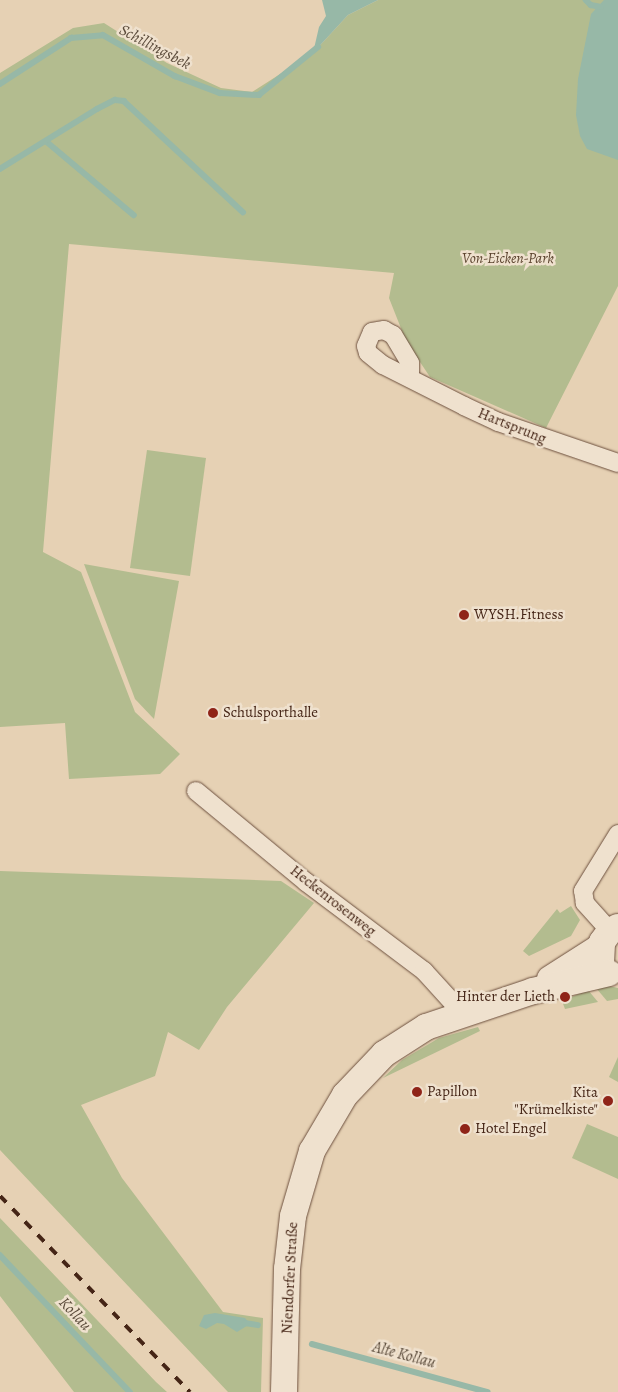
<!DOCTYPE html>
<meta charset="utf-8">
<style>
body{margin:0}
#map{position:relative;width:618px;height:1392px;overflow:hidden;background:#e6d1b4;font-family:Alegreya,serif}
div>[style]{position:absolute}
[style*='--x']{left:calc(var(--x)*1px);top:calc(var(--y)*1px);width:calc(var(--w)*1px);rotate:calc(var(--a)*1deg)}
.green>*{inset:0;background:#b3bc8f}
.water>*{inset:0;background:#97b8a7}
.stream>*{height:5.5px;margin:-2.75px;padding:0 2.75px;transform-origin:2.75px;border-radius:2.75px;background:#97b8a7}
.roads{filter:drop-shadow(0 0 1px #6d503e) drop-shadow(0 0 1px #6d503e)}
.minor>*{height:18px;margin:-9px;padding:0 9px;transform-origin:9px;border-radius:9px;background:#efe1ce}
.secondary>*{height:26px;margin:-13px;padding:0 13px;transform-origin:13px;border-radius:13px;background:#efe1ce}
.rail>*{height:4px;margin-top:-2px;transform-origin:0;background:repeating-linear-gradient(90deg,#452516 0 9px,transparent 0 18px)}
.dots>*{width:14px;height:14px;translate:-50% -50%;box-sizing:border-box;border:2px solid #efe1ce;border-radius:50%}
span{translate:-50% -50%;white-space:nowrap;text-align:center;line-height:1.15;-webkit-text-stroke:5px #efe1ce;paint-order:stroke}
.park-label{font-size:15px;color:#5b432e;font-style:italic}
.street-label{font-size:15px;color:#452516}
.poi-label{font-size:15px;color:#452516}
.left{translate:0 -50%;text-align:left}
.right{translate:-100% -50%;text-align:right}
.water-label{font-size:16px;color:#5a4a3a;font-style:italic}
</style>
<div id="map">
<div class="green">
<i style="clip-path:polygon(378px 0,618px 0,618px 286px,546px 428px,430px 377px,406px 341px,389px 298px,394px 273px,69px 244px,43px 552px,81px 572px,135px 712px,180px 754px,160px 774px,69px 779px,65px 723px,0 727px,0 73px,73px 28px,104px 23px,167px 63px,221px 88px,252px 92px,313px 53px,348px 15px)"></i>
<i style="clip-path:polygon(147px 450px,206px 458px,190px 576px,130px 568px)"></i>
<i style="clip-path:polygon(84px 564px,179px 581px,154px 719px,135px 699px)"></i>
<i style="clip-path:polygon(0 871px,281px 881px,314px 903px,227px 1007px,199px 1050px,168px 1032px,155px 1076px,81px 1105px,122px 1178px,223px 1312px,263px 1318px,261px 1392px,228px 1392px,0 1150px)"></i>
<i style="clip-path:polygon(571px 906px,580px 920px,571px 936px,529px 956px,523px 951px,557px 909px,560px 913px)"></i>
<i style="clip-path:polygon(591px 982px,618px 988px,618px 999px,607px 1001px)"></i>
<i style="clip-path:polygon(588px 990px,598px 1002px,565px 1009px,562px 1001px)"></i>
<i style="clip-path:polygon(478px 1027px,480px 1031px,383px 1078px,402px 1060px,439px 1038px)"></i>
<i style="clip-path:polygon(618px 1057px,618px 1082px,609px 1077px)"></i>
<i style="clip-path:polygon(587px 1124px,618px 1137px,618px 1179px,572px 1158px)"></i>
<i style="clip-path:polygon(0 1218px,156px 1382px,167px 1392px,74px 1392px,0 1296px)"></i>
</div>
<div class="water">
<i style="clip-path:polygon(322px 0,378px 0,348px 15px,313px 53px,319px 27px,326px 16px)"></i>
<i style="clip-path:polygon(604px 0,618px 0,618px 160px,587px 149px,580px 136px,576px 115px,578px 79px,591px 14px)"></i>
<i style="clip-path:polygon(215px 1313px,245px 1318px,250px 1324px,237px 1332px,224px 1324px,217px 1323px,206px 1329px,199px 1326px,204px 1315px)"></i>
</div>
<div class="stream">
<i style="--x:586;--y:0;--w:7;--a:45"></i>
<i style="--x:591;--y:5;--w:10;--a:11"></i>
<i style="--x:0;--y:84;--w:85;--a:-32.9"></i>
<i style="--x:71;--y:38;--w:32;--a:-5"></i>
<i style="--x:103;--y:35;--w:83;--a:29.7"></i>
<i style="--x:175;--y:76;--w:48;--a:20.7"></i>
<i style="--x:220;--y:93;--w:39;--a:3"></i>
<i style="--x:259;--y:95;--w:76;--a:-39.1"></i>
<i style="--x:46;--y:141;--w:115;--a:40.1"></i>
<i style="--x:0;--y:169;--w:114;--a:-31.7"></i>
<i style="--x:97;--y:109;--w:20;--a:-27"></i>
<i style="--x:115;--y:100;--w:9;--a:6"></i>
<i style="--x:124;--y:101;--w:163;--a:43"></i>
<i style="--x:0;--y:1255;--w:189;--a:46.5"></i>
<i style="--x:245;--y:1323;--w:13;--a:9"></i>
<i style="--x:312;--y:1344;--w:182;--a:15.3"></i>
</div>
<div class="roads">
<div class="minor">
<i style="--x:410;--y:378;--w:15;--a:-90"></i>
<i style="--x:410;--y:363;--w:33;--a:-121"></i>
<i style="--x:393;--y:335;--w:10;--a:-151"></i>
<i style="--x:384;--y:330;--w:12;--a:171"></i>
<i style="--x:372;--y:332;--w:15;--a:113"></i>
<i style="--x:366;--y:346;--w:7;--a:74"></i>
<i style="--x:368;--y:353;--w:19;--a:39"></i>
<i style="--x:383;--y:365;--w:91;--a:26.8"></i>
<i style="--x:464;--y:406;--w:38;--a:25"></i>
<i style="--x:498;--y:422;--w:127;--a:18.9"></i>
<i style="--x:196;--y:791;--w:143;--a:39.6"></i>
<i style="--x:306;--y:882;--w:148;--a:37"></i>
<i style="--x:424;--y:971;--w:61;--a:47.7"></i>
<i style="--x:610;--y:931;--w:38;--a:-132"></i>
<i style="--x:585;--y:903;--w:12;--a:-99"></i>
<i style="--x:583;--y:891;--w:67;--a:-58.4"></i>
</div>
<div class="secondary">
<i style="--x:601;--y:963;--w:21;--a:-87"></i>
<i style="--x:602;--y:942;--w:14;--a:-54"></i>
<i style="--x:610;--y:931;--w:9;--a:-27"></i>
<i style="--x:550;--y:979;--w:59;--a:-32.6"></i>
<i style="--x:284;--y:1392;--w:123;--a:-88.6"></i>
<i style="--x:287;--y:1269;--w:53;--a:-83.5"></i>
<i style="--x:293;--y:1216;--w:68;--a:-73.7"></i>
<i style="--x:312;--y:1151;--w:65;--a:-59.5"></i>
<i style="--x:345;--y:1095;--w:57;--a:-46.4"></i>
<i style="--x:384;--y:1054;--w:50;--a:-32.7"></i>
<i style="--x:426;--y:1027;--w:113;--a:-18.6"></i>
<i style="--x:533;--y:991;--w:78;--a:-13.3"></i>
</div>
</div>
<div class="rail">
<i style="--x:0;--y:1196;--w:273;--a:45.9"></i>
</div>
<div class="dots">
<i style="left:464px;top:615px;background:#8f2418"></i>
<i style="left:213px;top:713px;background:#8f2418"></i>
<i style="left:565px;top:997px;background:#8f2418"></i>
<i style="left:417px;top:1092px;background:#8f2418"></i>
<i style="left:608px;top:1101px;background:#8f2418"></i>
<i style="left:465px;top:1129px;background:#8f2418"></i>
</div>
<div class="park-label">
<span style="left:508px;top:259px">Von-Eicken-Park</span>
</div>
<div class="street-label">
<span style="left:512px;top:426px;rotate:22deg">Hartsprung</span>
<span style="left:333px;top:901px;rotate:38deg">Heckenrosenweg</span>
<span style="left:290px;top:1278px;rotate:-87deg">Niendorfer Straße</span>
</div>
<div class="poi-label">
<span class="left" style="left:474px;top:615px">WYSH.Fitness</span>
<span class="left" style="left:223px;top:713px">Schulsporthalle</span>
<span class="right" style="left:555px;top:997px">Hinter der Lieth</span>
<span class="left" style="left:427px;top:1092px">Papillon</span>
<span class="right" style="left:598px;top:1101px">Kita<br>"Krümelkiste"</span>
<span class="left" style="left:475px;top:1129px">Hotel Engel</span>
</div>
<div class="water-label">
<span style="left:155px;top:47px;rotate:28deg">Schillingsbek</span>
<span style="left:75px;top:1314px;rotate:47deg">Kollau</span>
<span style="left:404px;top:1355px;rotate:15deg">Alte Kollau</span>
</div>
</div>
